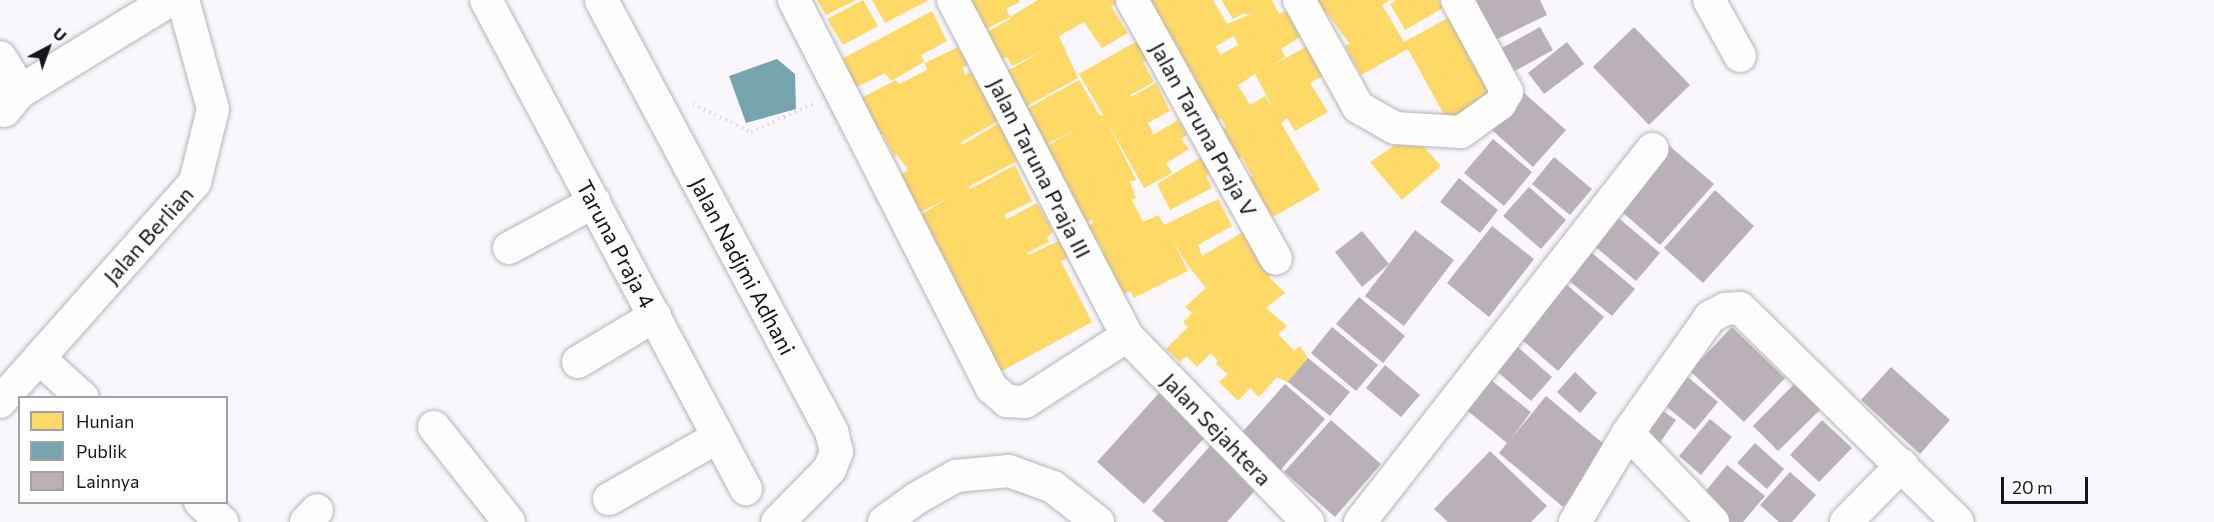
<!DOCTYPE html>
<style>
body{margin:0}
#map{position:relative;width:2214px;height:522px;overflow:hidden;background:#f9f7fc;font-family:Commissioner,sans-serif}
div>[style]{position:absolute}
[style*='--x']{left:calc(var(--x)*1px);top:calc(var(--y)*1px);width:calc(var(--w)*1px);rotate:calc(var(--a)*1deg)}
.homes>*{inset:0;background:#ffd966}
.public>*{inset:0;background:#76a5af}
.building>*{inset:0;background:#b9b0b8}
.path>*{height:4px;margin-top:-2px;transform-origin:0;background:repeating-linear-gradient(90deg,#ddddde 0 1.5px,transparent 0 6px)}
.roads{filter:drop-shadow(0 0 2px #b6b4ba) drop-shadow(0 0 2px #b6b4ba)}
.minor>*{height:32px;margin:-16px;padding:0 16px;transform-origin:16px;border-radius:16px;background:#fefeff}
.secondary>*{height:33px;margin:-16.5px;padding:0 16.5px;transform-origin:16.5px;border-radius:16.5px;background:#fefeff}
span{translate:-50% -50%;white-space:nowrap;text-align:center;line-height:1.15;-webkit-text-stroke:6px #fff;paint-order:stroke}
.street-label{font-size:22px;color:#17151c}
.legend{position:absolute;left:18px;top:396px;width:210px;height:108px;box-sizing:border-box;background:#fff;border:2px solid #a2a1a4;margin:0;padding:8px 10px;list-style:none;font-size:18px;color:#17151c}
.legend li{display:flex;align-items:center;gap:12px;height:30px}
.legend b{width:30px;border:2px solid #a2a1a4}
.north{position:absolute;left:18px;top:18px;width:60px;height:60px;-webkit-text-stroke:4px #fff;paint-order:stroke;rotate:41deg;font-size:16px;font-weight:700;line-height:24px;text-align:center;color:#17151c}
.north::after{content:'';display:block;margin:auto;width:21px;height:27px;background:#17151c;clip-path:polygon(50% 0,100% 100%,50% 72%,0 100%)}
.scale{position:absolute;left:2001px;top:477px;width:87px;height:27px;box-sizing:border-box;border:3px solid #17151c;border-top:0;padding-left:8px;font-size:18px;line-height:21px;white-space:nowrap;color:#17151c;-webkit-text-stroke:4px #fff;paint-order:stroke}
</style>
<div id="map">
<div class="homes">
<i style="clip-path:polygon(817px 0,856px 0,826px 15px)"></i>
<i style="clip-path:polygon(863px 0,878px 26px,843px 45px,827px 19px)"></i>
<i style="clip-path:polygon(872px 0,929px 0,885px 23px)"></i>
<i style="clip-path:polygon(964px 0,1019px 0,1020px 2px,1006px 9px,1010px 17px,1038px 0,1117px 0,1118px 3px,1111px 6px,1128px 33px,1102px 48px,1084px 22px,1059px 36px,1078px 78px,1018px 111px,998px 73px,1013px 68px,1042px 51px,1012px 66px,1007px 57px,1002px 60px,987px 32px,1010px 19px,1010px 17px,978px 33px,974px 24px,982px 20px,978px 11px,970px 15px)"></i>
<i style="clip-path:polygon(evenodd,1142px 0,1213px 0,1227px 24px,1251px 14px,1242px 14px,1233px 19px,1221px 0,1272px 0,1279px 14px,1290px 10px,1303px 35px,1281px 49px,1285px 57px,1268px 67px,1308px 46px,1326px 74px,1310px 83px,1328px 112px,1295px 131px,1287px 118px,1281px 123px,1320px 190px,1262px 223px,1240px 183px,1252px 176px,1242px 157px,1233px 161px,1216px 132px,1226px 127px,1221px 118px,1212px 122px,1142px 0,1234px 36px,1238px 45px,1220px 55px,1216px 46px,1234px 36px,1142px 0,1255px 74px,1273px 108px,1265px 96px,1250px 105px,1238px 85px,1255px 74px)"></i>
<i style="clip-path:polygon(1309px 0,1390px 0,1382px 5px,1404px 42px,1457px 13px,1497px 91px,1447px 120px,1408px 49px,1361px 75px,1345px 46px,1350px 44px,1326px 12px,1318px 17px)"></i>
<i style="clip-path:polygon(1396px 0,1438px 0,1443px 8px,1405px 30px,1390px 4px)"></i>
<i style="clip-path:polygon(932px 11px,947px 41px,921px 55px,924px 62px,891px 81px,885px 73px,855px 88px,840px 60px)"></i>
<i style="clip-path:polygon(1137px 41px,1148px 60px,1143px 62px,1154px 82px,1130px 95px,1131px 97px,1156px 83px,1170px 111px,1148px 123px,1153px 133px,1151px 136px,1178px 120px,1187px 135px,1181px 139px,1189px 149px,1166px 163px,1172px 173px,1144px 188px,1106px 120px,1136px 180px,1130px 182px,1136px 198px,1132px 200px,1143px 222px,1158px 215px,1164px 225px,1218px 199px,1232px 226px,1198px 245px,1202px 256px,1250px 228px,1277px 270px,1269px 277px,1285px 293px,1266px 308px,1287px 326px,1278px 334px,1294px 351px,1300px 346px,1308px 358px,1289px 383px,1277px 377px,1259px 397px,1250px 388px,1238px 401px,1219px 382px,1228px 374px,1216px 364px,1218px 361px,1211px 353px,1197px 367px,1186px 356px,1180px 362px,1166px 349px,1188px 327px,1183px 322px,1192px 313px,1185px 307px,1206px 288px,1187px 264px,1172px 239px,1188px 271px,1134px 298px,1130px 291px,1124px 294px,1117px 282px,1111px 286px,1094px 255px,1103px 251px,1098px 241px,1092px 243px,1083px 229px,1093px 223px,1092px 220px,1078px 228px,1040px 150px,1078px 128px,1038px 149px,1021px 112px,1079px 80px,1100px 116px,1103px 115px,1079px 74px)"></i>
<i style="clip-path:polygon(958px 47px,968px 65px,963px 67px,965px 75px,971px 72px,998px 121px,961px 142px,962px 145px,999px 123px,1017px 161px,968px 187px,970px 189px,1015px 165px,1032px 201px,1004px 215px,1007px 219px,1037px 203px,1053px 232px,1047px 237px,1049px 242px,1027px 253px,1028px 255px,1059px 241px,1069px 257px,1061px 261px,1092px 322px,1000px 372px,920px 215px,947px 199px,918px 213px,900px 176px,908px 170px,897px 155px,894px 156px,883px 134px,878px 136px,859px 99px,896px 80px,899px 84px,927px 70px,925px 63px)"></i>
<i style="clip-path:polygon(1412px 134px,1441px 166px,1402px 200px,1370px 162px)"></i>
<i style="clip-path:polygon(1203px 156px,1212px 172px,1206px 176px,1212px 188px,1170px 210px,1157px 184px)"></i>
</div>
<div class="public">
<i style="clip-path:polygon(777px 59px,795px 74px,796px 109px,746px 123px,729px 76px)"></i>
</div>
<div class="building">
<i style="clip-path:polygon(1472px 0,1540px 0,1547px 15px,1491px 42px)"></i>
<i style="clip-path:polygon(1540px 27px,1553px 50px,1513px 72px,1500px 49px)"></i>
<i style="clip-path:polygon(1634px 27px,1690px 85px,1649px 125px,1593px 67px)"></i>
<i style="clip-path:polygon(1567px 42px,1584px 64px,1544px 94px,1528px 73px)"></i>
<i style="clip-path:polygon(1524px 93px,1566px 130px,1533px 167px,1491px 129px)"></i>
<i style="clip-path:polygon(1493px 139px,1532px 172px,1504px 206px,1464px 173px)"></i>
<i style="clip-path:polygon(1666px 143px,1714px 184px,1660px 245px,1613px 204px)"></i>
<i style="clip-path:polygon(1554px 157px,1592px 189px,1570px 215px,1532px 184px)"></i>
<i style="clip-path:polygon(1459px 178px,1498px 210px,1480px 233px,1440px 202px)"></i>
<i style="clip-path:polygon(1529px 187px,1566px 220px,1541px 249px,1503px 216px)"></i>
<i style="clip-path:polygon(1715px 190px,1754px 226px,1703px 283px,1664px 248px)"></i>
<i style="clip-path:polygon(1615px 215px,1660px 253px,1636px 281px,1591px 243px)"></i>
<i style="clip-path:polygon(1492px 226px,1534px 259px,1489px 317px,1447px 283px)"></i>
<i style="clip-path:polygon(1415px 230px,1454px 260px,1404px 326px,1365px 296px)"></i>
<i style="clip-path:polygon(1362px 231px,1389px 264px,1362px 287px,1335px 252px)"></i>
<i style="clip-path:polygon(1586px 248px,1635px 289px,1612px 316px,1562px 275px)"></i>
<i style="clip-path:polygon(1559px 278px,1604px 317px,1558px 371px,1513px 332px)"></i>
<i style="clip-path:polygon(1359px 297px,1405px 336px,1383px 363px,1336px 324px)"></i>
<i style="clip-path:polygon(1332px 327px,1378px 365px,1356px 391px,1311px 353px)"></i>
<i style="clip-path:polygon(1732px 327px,1785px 378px,1744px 422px,1690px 371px)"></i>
<i style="clip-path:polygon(1512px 342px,1552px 377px,1531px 401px,1491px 366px)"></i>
<i style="clip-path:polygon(1308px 358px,1350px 392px,1330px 416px,1288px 382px)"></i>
<i style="clip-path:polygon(1385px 365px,1420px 395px,1401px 417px,1366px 388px)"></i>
<i style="clip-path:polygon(1891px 367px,1950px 420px,1920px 454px,1861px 400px)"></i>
<i style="clip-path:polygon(1679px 370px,1718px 402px,1695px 430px,1656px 398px)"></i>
<i style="clip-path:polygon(1575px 372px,1597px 393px,1580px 413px,1557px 392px)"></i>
<i style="clip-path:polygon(1482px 373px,1531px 412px,1510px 440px,1546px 396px,1611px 450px,1563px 507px,1499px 453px,1507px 443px,1458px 403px)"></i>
<i style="clip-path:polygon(1798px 380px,1824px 406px,1778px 451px,1753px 426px)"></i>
<i style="clip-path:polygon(1285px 384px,1325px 419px,1277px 474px,1237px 438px)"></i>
<i style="clip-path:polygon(1159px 393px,1206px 436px,1144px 504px,1097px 462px)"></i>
<i style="clip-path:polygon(1654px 405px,1676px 420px,1656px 448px,1635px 432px)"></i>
<i style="clip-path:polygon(1710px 419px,1732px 437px,1701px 475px,1679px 456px)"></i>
<i style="clip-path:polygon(1331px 420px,1381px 464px,1335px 517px,1284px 472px)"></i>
<i style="clip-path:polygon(1822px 420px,1852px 448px,1819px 482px,1790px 455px)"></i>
<i style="clip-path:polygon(1755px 443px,1784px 469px,1767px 489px,1737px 463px)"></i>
<i style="clip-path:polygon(1211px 445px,1258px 487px,1227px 522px,1165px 522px,1152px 511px)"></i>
<i style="clip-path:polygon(1490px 451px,1547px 506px,1531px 522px,1448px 522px,1434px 509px)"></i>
<i style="clip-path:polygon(1727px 465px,1765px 496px,1743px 522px,1721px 522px,1697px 502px)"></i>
<i style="clip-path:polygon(1790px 472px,1816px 495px,1792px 522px,1779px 522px,1760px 505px)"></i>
</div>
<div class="path">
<i style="--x:693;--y:104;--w:64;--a:25.8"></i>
<i style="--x:751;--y:132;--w:70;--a:-24.4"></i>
</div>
<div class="roads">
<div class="minor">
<i style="--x:486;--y:0;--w:554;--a:62"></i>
<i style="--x:794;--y:0;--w:436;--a:63"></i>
<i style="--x:992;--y:388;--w:20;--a:41"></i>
<i style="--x:1007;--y:401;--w:18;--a:3"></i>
<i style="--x:1025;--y:402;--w:121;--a:-32.9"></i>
<i style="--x:953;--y:0;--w:378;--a:62.6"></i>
<i style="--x:1127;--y:336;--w:260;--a:45.8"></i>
<i style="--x:1132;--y:0;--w:296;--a:60.9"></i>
<i style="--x:1299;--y:0;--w:122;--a:61.1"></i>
<i style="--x:1358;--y:107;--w:43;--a:29.6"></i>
<i style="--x:1395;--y:128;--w:66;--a:3.5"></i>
<i style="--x:1461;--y:132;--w:48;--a:-35.7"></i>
<i style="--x:1500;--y:104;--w:14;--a:-60"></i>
<i style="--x:1507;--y:92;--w:105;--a:-118.5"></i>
<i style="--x:1709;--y:0;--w:64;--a:61"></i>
<i style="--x:0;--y:57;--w:40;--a:58"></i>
<i style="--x:21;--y:91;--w:26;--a:130"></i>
<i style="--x:509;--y:248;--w:97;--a:-28.4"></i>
<i style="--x:39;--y:358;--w:59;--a:42.3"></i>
<i style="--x:578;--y:362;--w:90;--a:-30.9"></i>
<i style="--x:0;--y:402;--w:294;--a:-48.4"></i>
<i style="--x:195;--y:182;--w:75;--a:-76.1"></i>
<i style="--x:213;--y:109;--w:113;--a:-105.4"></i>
<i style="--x:434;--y:427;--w:121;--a:51.7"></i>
<i style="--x:1628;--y:433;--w:123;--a:46.3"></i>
<i style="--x:609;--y:499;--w:125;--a:-29.6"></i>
<i style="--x:200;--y:502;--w:30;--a:42"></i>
<i style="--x:306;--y:522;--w:16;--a:-47"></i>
<i style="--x:884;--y:522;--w:41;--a:-36"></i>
<i style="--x:917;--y:498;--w:45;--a:-29.4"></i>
<i style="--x:956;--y:476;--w:53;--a:-5.4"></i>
<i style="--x:1009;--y:471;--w:47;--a:20"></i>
<i style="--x:1053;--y:487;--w:57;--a:37.9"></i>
<i style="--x:1360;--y:522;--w:474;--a:-51.9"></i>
<i style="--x:1575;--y:522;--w:104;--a:-59.2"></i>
<i style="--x:1628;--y:433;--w:142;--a:-54.7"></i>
<i style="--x:1710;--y:317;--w:17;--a:-28"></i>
<i style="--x:1725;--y:309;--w:15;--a:-4"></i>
<i style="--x:1740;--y:308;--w:305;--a:44.5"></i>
<i style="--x:1846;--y:522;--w:80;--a:-45.5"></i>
</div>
<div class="secondary">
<i style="--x:601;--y:0;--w:489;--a:61.9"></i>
<i style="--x:831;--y:431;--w:21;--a:76"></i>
<i style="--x:836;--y:451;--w:19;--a:111"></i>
<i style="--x:829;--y:469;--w:74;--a:134.5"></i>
<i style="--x:0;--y:103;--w:197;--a:-31.5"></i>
</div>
</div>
<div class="street-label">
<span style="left:1204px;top:129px;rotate:61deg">Jalan Taruna Praja V</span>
<span style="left:1040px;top:168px;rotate:63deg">Jalan Taruna Praja III</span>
<span style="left:148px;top:235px;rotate:-48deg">Jalan Berlian</span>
<span style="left:616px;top:244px;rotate:62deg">Taruna Praja 4</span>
<span style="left:743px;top:266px;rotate:62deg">Jalan Nadjmi Adhani</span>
<span style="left:1217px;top:429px;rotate:46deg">Jalan Sejahtera</span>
</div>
<ul class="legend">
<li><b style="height:16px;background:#ffd966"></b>Hunian</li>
<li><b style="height:16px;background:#76a5af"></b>Publik</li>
<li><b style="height:16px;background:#b9b0b8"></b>Lainnya</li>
</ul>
<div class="north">U</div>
<div class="scale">20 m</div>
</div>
